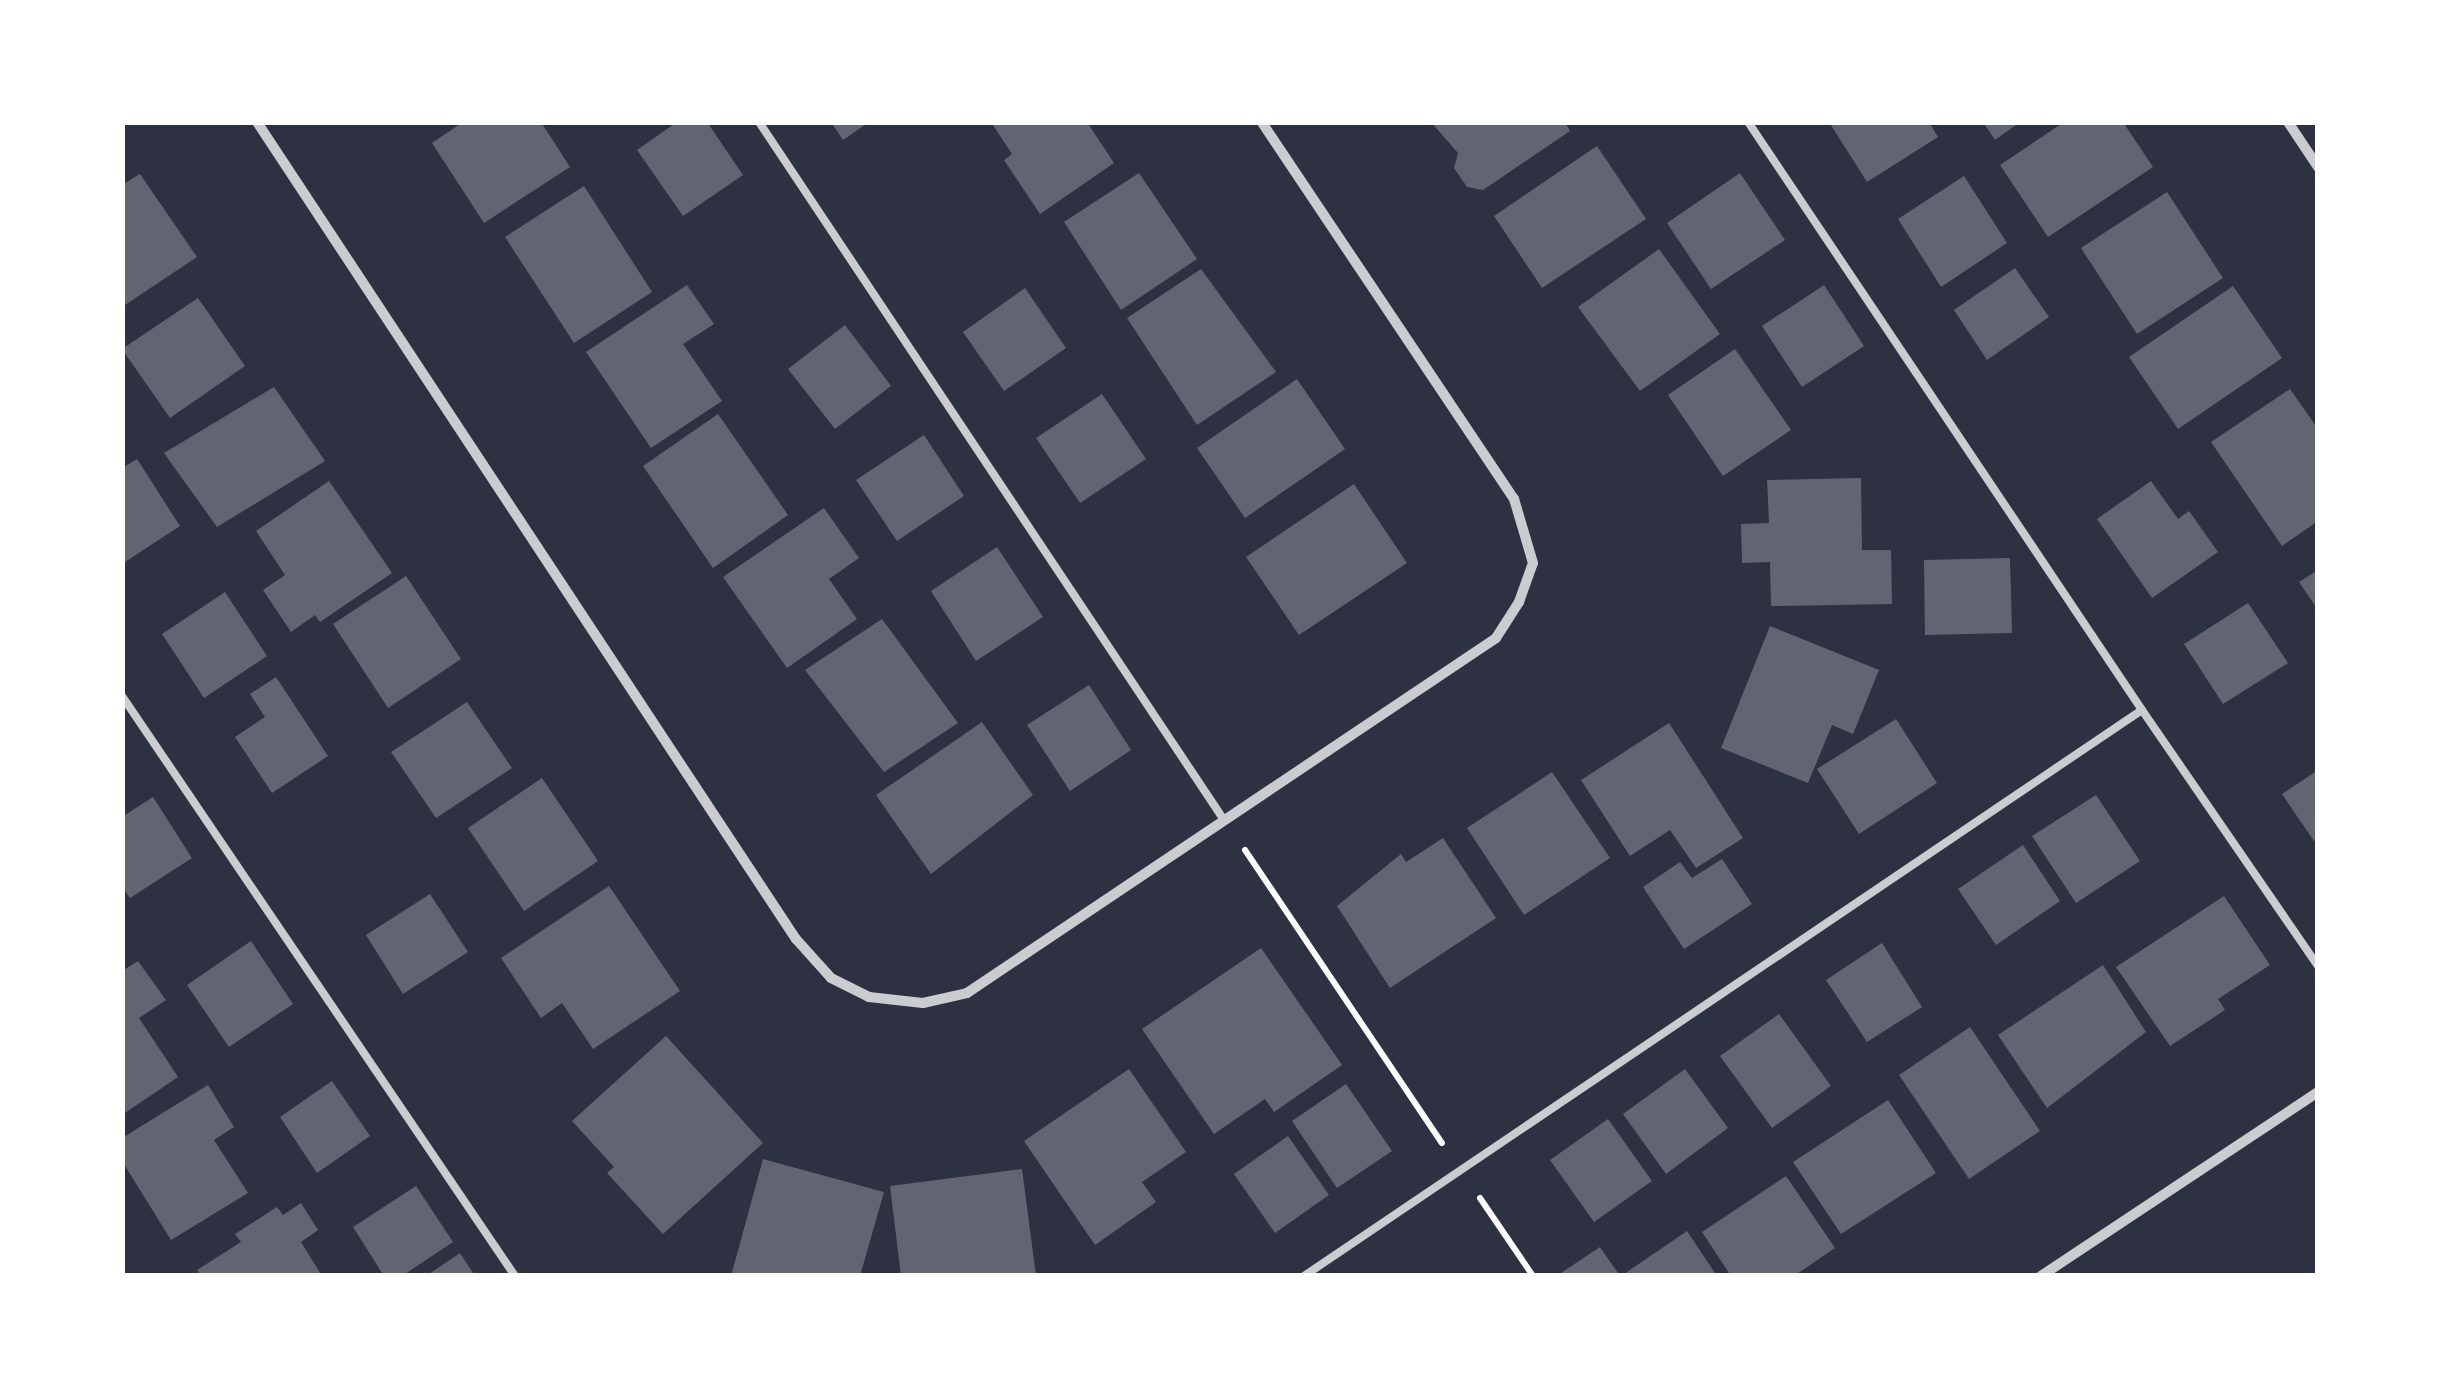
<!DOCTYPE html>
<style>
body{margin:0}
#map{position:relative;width:2440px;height:1398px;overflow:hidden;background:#2d3142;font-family:"Sofia Sans Condensed",sans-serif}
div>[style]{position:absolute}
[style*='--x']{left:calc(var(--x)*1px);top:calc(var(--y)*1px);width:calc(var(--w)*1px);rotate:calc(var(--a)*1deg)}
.building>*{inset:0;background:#626471}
.path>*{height:6px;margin:-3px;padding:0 3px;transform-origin:3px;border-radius:3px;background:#fff}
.service>*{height:8px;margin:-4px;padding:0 4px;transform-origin:4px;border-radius:4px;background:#caccd0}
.minor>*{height:10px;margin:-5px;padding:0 5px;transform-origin:5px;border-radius:5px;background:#caccd0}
span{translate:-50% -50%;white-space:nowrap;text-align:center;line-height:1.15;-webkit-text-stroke:10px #fff;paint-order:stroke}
.frame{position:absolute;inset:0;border:125px solid #fff;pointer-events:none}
</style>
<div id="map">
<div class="building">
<i style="clip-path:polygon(463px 122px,541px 122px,570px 167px,484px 223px,432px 143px)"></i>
<i style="clip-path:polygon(677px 122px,707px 122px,743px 175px,683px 216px,637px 150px)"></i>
<i style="clip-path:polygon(831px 122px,869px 122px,843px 140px)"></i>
<i style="clip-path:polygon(991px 122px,1087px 122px,1114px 163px,1040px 214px,1004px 160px,1012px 154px)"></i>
<i style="clip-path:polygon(1431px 122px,1565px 122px,1570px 131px,1483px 190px,1467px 187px,1454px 168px,1458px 153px)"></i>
<i style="clip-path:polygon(1829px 122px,1929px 122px,1938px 137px,1867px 182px)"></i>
<i style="clip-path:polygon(1983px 122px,2020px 122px,1995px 140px)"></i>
<i style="clip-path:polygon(2064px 122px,2123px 122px,2153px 167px,2048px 237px,2000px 165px)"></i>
<i style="clip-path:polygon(1597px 146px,1646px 219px,1542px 288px,1494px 216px)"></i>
<i style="clip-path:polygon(1139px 173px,1197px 259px,1121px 310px,1064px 222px)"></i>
<i style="clip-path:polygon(1740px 173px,1785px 240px,1711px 289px,1667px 223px)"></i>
<i style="clip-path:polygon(140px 174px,197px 257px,122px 307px,122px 185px)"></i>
<i style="clip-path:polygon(1964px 176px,2007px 243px,1941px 287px,1898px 219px)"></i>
<i style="clip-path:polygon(584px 186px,652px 292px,574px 343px,505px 237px)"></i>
<i style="clip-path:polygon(2167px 192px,2223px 278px,2137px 334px,2081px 248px)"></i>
<i style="clip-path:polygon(1659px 249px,1720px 334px,1640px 391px,1578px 307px)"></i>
<i style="clip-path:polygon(2015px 268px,2049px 317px,1987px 360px,1954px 310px)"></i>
<i style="clip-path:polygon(1201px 269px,1276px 372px,1197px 425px,1127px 318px)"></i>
<i style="clip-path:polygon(687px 285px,714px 324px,683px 344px,722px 401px,651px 448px,586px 352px)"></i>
<i style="clip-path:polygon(1824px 285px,1864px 346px,1802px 387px,1762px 326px)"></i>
<i style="clip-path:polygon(2233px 286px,2282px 358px,2178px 429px,2129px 357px)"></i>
<i style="clip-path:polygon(1025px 288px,1066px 348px,1004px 391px,963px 332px)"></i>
<i style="clip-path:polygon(198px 298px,245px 366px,170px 418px,122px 349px)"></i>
<i style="clip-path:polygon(845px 325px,891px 386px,835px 429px,788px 369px)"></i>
<i style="clip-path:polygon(1735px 349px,1791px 430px,1723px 476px,1668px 395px)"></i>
<i style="clip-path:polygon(1297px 379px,1345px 449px,1245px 518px,1197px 448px)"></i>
<i style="clip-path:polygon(274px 387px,325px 461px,217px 527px,164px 453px)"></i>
<i style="clip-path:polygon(2290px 389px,2318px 429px,2318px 521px,2282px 546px,2211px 442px)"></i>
<i style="clip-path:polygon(1102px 394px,1146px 459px,1080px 503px,1036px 438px)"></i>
<i style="clip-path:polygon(718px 414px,788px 515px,713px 568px,643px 466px)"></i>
<i style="clip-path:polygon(924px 435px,964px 496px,897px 541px,856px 480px)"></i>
<i style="clip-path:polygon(137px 459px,180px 526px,122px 564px,122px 468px)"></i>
<i style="clip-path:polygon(1861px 478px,1862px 550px,1891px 550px,1892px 604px,1771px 606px,1770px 562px,1742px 563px,1741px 524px,1769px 523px,1767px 480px)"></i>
<i style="clip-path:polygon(329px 481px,392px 573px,320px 622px,315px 615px,291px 632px,263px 590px,285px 575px,256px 531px)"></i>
<i style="clip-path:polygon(2151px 481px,2178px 519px,2189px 511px,2218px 552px,2152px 598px,2097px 519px)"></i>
<i style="clip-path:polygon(1354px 484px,1407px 563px,1299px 635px,1246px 557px)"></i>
<i style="clip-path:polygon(824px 508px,859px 558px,829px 579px,857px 619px,787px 668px,723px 577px)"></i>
<i style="clip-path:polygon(997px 547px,1043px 617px,976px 661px,931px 591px)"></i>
<i style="clip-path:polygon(2010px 558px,2012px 633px,1925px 635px,1924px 560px)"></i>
<i style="clip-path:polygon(2318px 570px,2318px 610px,2299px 582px)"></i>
<i style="clip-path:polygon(406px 576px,461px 659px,388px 708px,333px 624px)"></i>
<i style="clip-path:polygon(225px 592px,267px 656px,204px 698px,162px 634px)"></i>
<i style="clip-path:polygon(2248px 603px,2288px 663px,2223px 704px,2184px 644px)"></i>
<i style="clip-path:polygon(882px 619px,958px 723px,884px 772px,805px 670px)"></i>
<i style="clip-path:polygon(1770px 626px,1879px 670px,1853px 734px,1832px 725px,1808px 783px,1721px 748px)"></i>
<i style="clip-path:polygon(276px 677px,328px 756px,272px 793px,235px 737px,265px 717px,250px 694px)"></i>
<i style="clip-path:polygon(1089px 685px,1131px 750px,1070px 791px,1027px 725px)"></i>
<i style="clip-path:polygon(467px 702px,512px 768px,436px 818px,391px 752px)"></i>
<i style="clip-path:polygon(1896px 719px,1937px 783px,1859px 834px,1817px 769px)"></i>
<i style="clip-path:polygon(982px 722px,1033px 795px,931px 874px,876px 795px)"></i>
<i style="clip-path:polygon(1669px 723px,1743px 838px,1696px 868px,1670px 830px,1630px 856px,1581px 780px)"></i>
<i style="clip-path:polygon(2318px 770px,2318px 839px,2314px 841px,2282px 794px)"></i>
<i style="clip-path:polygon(1552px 772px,1610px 858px,1524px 915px,1467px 828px)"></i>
<i style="clip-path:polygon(542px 778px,598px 861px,524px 911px,468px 828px)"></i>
<i style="clip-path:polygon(2096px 795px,2140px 861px,2076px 903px,2032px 836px)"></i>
<i style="clip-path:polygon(153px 797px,192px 858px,130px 898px,122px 887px,122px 817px)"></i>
<i style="clip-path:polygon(1443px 838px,1496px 918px,1390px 988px,1337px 906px,1401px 854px,1406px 862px)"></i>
<i style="clip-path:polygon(2023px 845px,2060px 901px,1996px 945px,1958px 889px)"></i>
<i style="clip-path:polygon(1722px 859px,1752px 904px,1684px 949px,1643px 887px,1680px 862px,1692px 878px)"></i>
<i style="clip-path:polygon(609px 886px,680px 991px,593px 1049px,562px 1003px,541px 1018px,501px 958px)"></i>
<i style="clip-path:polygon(430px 894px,468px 952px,403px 994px,366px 935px)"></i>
<i style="clip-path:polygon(2224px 896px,2270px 965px,2218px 999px,2225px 1010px,2170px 1046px,2116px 967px)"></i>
<i style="clip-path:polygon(251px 941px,293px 1004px,229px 1047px,187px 985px)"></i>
<i style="clip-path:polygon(1882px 943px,1922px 1007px,1867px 1042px,1826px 980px)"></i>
<i style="clip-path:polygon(1261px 948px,1342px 1065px,1274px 1112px,1265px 1099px,1214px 1134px,1142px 1029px)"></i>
<i style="clip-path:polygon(138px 961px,166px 1000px,139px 1018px,178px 1077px,122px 1115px,122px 971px)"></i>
<i style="clip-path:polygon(2103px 965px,2146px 1032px,2047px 1108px,1998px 1035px)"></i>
<i style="clip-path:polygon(1779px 1014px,1831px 1086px,1772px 1128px,1720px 1056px)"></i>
<i style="clip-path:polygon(1970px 1027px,2040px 1131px,1969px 1179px,1899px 1075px)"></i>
<i style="clip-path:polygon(666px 1036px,763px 1143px,663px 1234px,607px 1173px,614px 1167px,572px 1121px)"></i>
<i style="clip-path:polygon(1129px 1069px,1186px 1152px,1142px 1182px,1156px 1202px,1095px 1245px,1024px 1141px)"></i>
<i style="clip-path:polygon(1685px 1069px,1728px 1128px,1666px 1174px,1623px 1114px)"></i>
<i style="clip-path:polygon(332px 1081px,370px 1136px,317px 1173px,280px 1117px)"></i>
<i style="clip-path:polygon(1346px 1084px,1392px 1151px,1337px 1188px,1292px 1121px)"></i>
<i style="clip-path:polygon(208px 1085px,234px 1127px,214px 1140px,248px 1193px,171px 1240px,122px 1161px,122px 1138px)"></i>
<i style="clip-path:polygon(1888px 1100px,1936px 1173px,1841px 1234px,1793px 1162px)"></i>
<i style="clip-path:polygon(1608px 1119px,1652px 1181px,1594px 1222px,1550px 1160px)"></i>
<i style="clip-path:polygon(1288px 1136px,1329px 1195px,1275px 1233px,1234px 1174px)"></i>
<i style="clip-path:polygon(763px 1159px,884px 1192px,860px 1276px,731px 1276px)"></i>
<i style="clip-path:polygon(1022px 1169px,1036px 1276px,901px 1276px,890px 1186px)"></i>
<i style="clip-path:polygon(1786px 1176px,1835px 1248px,1794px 1276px,1731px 1276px,1702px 1232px)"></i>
<i style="clip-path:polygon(416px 1186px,453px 1242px,402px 1276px,384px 1276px,353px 1227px)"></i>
<i style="clip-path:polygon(301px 1203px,318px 1230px,301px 1242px,322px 1276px,201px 1276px,197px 1270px,241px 1242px,235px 1234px,277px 1207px,283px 1215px)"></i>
<i style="clip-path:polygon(1687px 1231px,1717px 1276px,1621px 1276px)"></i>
<i style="clip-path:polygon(1600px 1247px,1620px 1276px,1563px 1276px,1561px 1273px)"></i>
<i style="clip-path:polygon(460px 1253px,475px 1276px,426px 1276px)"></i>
</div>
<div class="path">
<i style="--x:1245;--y:850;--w:353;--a:56.1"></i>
<i style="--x:1480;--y:1198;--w:94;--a:55.8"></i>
</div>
<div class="service">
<i style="--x:759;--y:122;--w:839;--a:56.33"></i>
<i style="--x:122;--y:696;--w:701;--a:55.88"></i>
<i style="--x:2142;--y:710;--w:311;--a:55.5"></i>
<i style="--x:1304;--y:1276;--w:1011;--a:-34.04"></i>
<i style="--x:2142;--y:710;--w:708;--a:-123.82"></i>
</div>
<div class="minor">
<i style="--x:257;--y:122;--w:979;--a:56.59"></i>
<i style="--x:796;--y:939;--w:52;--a:48.1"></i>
<i style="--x:831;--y:978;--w:42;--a:26.6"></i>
<i style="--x:869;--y:997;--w:54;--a:6.3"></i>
<i style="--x:923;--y:1003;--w:45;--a:-12.8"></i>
<i style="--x:967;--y:993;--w:637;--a:-33.86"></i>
<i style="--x:1496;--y:638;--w:43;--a:-57.4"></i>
<i style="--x:1519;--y:602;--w:41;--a:-70.3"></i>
<i style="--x:1533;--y:563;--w:67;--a:-106.5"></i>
<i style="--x:1514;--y:499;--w:453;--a:-123.8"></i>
<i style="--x:2288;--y:122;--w:54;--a:56.3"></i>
<i style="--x:2041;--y:1276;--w:333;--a:-33.6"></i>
</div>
<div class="frame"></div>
</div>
